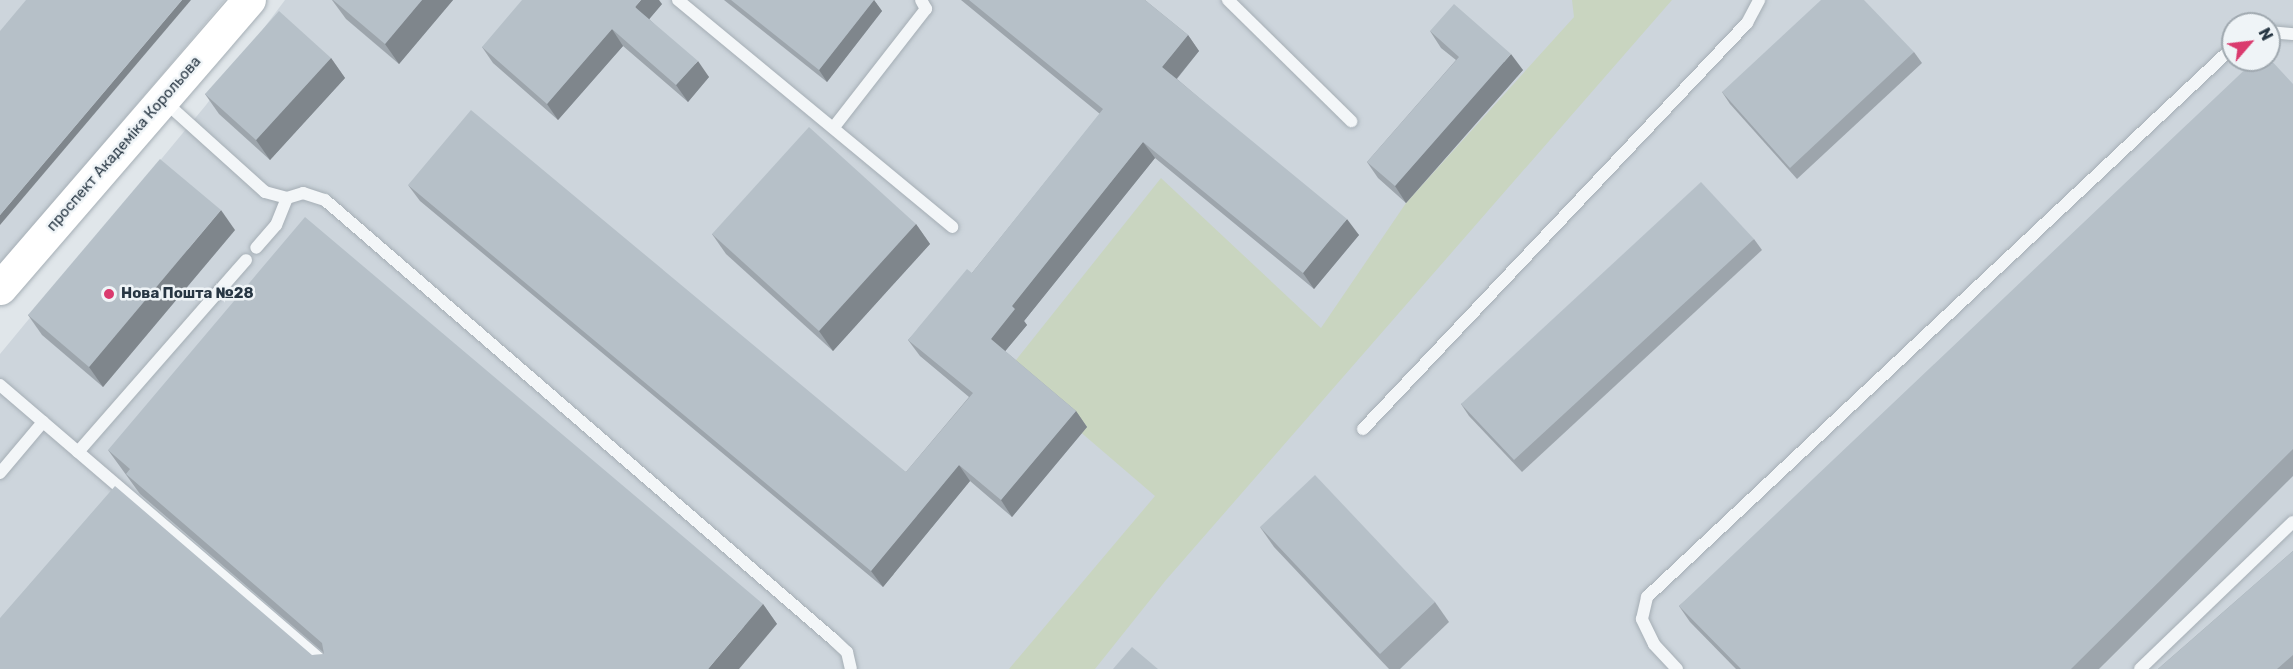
<!DOCTYPE html>
<meta charset="utf-8">
<style>
body{margin:0}
#map{position:relative;width:2293px;height:669px;overflow:hidden;background:#e0e6ea;font-family:Rubik,sans-serif}
div>[style]{position:absolute}
[style*='--x']{left:calc(var(--x)*1px);top:calc(var(--y)*1px);width:calc(var(--w)*1px);rotate:calc(var(--a)*1deg)}
.built>*{inset:0;background:#cdd5dc}
.green>*{inset:0;background:#c9d5c0}
.roads{filter:drop-shadow(0 0 2px #a5aeb5) drop-shadow(0 0 2px #a5aeb5)}
.lane>*{height:12px;margin:-6px;padding:0 6px;transform-origin:6px;border-radius:6px;background:#f3f6f8}
.secondary>*{height:33px;margin:-16.5px;padding:0 16.5px;transform-origin:16.5px;border-radius:16.5px;background:#fff}
.wall>*{inset:0;background:#9da5ac}
.shaded-wall>*{inset:0;background:#7f868c}
.building>*{inset:0;background:#b6c0c8}
.dots>*{width:16px;height:16px;translate:-50% -50%;box-sizing:border-box;border:3px solid #eff4f7;border-radius:50%}
span{translate:-50% -50%;white-space:nowrap;text-align:center;line-height:1.15;-webkit-text-stroke:5px #eff4f7;paint-order:stroke}
.street-label{font-size:15px;color:#273643}
.poi-label{font-size:15px;color:#273643;font-weight:700}
.left{translate:0 -50%;text-align:left}
.north{position:absolute;left:2221px;top:12px;width:60px;height:60px;box-sizing:border-box;background:#eff4f7;border:2px solid #9fa8af;border-radius:50%;rotate:62deg;font-size:16px;font-weight:700;line-height:24px;text-align:center;color:#273643}
.north::after{content:'';display:block;margin:auto;width:21px;height:27px;background:#da3a6e;clip-path:polygon(50% 0,100% 100%,50% 72%,0 100%)}
</style>
<div id="map">
<div class="built">
<i style="clip-path:polygon(0 0,225px 0,0 266px)"></i>
<i style="clip-path:polygon(evenodd,285px 0,2293px 0,2293px 669px,0 669px,0 354px,206px 105px,285px 0,2233px 24px,2269px 24px,2269px 60px,2233px 60px,2233px 24px)"></i>
</div>
<div class="green">
<i style="clip-path:polygon(1572px 0,1672px 0,1166px 580px,1095px 669px,1009px 669px,1155px 496px,1008px 370px,1161px 178px,1321px 328px,1406px 203px,1574px 17px)"></i>
</div>
<div class="roads">
<div class="lane">
<i style="--x:678;--y:0;--w:356;--a:39.6"></i>
<i style="--x:1228;--y:0;--w:173;--a:44.5"></i>
<i style="--x:2269;--y:32;--w:24;--a:5"></i>
<i style="--x:164;--y:101;--w:136;--a:42"></i>
<i style="--x:265;--y:192;--w:23;--a:15"></i>
<i style="--x:287;--y:198;--w:29;--a:112"></i>
<i style="--x:276;--y:225;--w:30;--a:131"></i>
<i style="--x:834;--y:127;--w:150;--a:-52.1"></i>
<i style="--x:926;--y:9;--w:10;--a:-119"></i>
<i style="--x:287;--y:198;--w:17;--a:-17"></i>
<i style="--x:303;--y:193;--w:23;--a:18"></i>
<i style="--x:325;--y:200;--w:673;--a:40.84"></i>
<i style="--x:834;--y:640;--w:18;--a:43"></i>
<i style="--x:847;--y:652;--w:17;--a:77"></i>
<i style="--x:0;--y:385;--w:436;--a:40.6"></i>
<i style="--x:1363;--y:429;--w:559;--a:-46.6"></i>
<i style="--x:1747;--y:23;--w:26;--a:-62"></i>
<i style="--x:78;--y:452;--w:255;--a:-48.8"></i>
<i style="--x:0;--y:473;--w:67;--a:-49.9"></i>
<i style="--x:1677;--y:669;--w:34;--a:-133"></i>
<i style="--x:1654;--y:644;--w:28;--a:-116"></i>
<i style="--x:1642;--y:619;--w:23;--a:-77"></i>
<i style="--x:1647;--y:597;--w:804;--a:-43.18"></i>
<i style="--x:2140;--y:669;--w:212;--a:-43.9"></i>
</div>
<div class="secondary">
<i style="--x:0;--y:288;--w:381;--a:-49.2"></i>
</div>
</div>
<div class="wall">
<i style="clip-path:polygon(332px 0,453px 0,399px 64px,346px 19px)"></i>
<i style="clip-path:polygon(724px 0,874px 0,882px 11px,827px 82px)"></i>
<i style="clip-path:polygon(961px 0,1145px 0,1188px 35px,1199px 51px,1177px 79px,1359px 235px,1314px 289px,1155px 158px,1024px 321px,1027px 325px,1005px 351px,1076px 411px,1087px 427px,1012px 517px,970px 481px,883px 587px,420px 201px,408px 185px,906px 472px,969px 397px,920px 356px,908px 340px,972px 273px,1100px 114px)"></i>
<i style="clip-path:polygon(662px 4px,649px 19px,709px 77px,688px 102px,623px 46px,558px 120px,493px 63px,482px 47px)"></i>
<i style="clip-path:polygon(1430px 31px,1523px 70px,1406px 203px,1378px 178px,1367px 162px,1456px 60px,1441px 48px)"></i>
<i style="clip-path:polygon(1914px 52px,1922px 63px,1797px 179px,1730px 104px,1722px 92px)"></i>
<i style="clip-path:polygon(331px 58px,345px 78px,270px 160px,219px 114px,205px 94px)"></i>
<i style="clip-path:polygon(2293px 84px,2293px 476px,2099px 669px,1736px 669px,1690px 622px,1679px 606px)"></i>
<i style="clip-path:polygon(916px 224px,930px 244px,833px 351px,726px 254px,712px 234px)"></i>
<i style="clip-path:polygon(235px 230px,103px 387px,42px 335px,28px 315px)"></i>
<i style="clip-path:polygon(1754px 239px,1762px 250px,1522px 472px,1469px 416px,1461px 404px)"></i>
<i style="clip-path:polygon(108px 450px,763px 604px,777px 624px,312px 655px,324px 654px,323px 652px,140px 494px)"></i>
<i style="clip-path:polygon(1260px 527px,1435px 602px,1449px 622px,1400px 669px,1389px 669px,1274px 547px)"></i>
<i style="clip-path:polygon(2293px 551px,2293px 669px,2158px 669px)"></i>
</div>
<div class="shaded-wall">
<i style="clip-path:polygon(182px 0,191px 0,0 225px,0 215px)"></i>
<i style="clip-path:polygon(422px 0,453px 0,399px 64px,385px 44px)"></i>
<i style="clip-path:polygon(641px 0,659px 0,662px 4px,646px 23px,635px 7px)"></i>
<i style="clip-path:polygon(874px 0,882px 11px,827px 82px,819px 70px)"></i>
<i style="clip-path:polygon(612px 29px,623px 46px,558px 120px,547px 104px)"></i>
<i style="clip-path:polygon(1188px 35px,1199px 51px,1173px 83px,1162px 67px)"></i>
<i style="clip-path:polygon(1511px 54px,1523px 70px,1406px 203px,1395px 186px)"></i>
<i style="clip-path:polygon(331px 58px,345px 78px,270px 160px,256px 140px)"></i>
<i style="clip-path:polygon(698px 61px,709px 77px,688px 102px,676px 85px)"></i>
<i style="clip-path:polygon(1143px 142px,1155px 158px,1024px 321px,1027px 325px,1002px 355px,991px 339px,1012px 306px)"></i>
<i style="clip-path:polygon(221px 210px,235px 230px,103px 387px,89px 367px)"></i>
<i style="clip-path:polygon(1347px 219px,1359px 235px,1314px 289px,1303px 273px)"></i>
<i style="clip-path:polygon(916px 224px,930px 244px,833px 351px,819px 331px)"></i>
<i style="clip-path:polygon(1076px 411px,1087px 427px,1012px 517px,1001px 500px)"></i>
<i style="clip-path:polygon(959px 465px,970px 481px,883px 587px,871px 571px)"></i>
<i style="clip-path:polygon(763px 604px,777px 624px,739px 669px,708px 669px)"></i>
</div>
<div class="building">
<i style="clip-path:polygon(26px 0,182px 0,0 215px,0 31px)"></i>
<i style="clip-path:polygon(333px 0,422px 0,385px 44px)"></i>
<i style="clip-path:polygon(522px 0,641px 0,635px 7px,698px 61px,676px 85px,612px 29px,547px 104px,482px 47px)"></i>
<i style="clip-path:polygon(731px 0,874px 0,819px 70px)"></i>
<i style="clip-path:polygon(969px 0,1145px 0,1188px 35px,1162px 67px,1347px 219px,1303px 273px,1143px 142px,1012px 306px,1015px 309px,991px 339px,1076px 411px,1001px 500px,959px 465px,871px 571px,408px 185px,471px 110px,906px 472px,973px 393px,908px 340px,967px 269px,972px 273px,1103px 109px)"></i>
<i style="clip-path:polygon(1821px 0,1864px 0,1914px 52px,1790px 168px,1722px 92px)"></i>
<i style="clip-path:polygon(1454px 4px,1511px 54px,1395px 186px,1367px 162px,1459px 57px,1430px 31px)"></i>
<i style="clip-path:polygon(279px 11px,331px 58px,256px 140px,205px 94px)"></i>
<i style="clip-path:polygon(2269px 58px,2293px 84px,2293px 449px,2071px 669px,1741px 669px,1679px 606px,2255px 60px,2269px 60px)"></i>
<i style="clip-path:polygon(809px 127px,916px 224px,819px 331px,712px 234px)"></i>
<i style="clip-path:polygon(160px 159px,221px 210px,89px 367px,28px 315px)"></i>
<i style="clip-path:polygon(1701px 182px,1754px 239px,1514px 460px,1461px 404px)"></i>
<i style="clip-path:polygon(305px 217px,763px 604px,708px 669px,0 669px,0 618px,115px 486px,312px 655px,324px 654px,322px 643px,126px 474px,130px 469px,108px 450px)"></i>
<i style="clip-path:polygon(1315px 475px,1435px 602px,1380px 654px,1260px 527px)"></i>
<i style="clip-path:polygon(2293px 551px,2293px 655px,2277px 669px,2158px 669px)"></i>
<i style="clip-path:polygon(1132px 647px,1158px 669px,1113px 669px)"></i>
</div>
<div class="dots">
<i style="left:109px;top:294px;background:#da3a6e"></i>
</div>
<div class="street-label">
<span style="left:124px;top:144px;rotate:-49deg">проспект Академіка Корольова</span>
</div>
<div class="poi-label">
<span class="left" style="left:121px;top:294px">Нова Пошта №28</span>
</div>
<div class="north">N</div>
</div>
